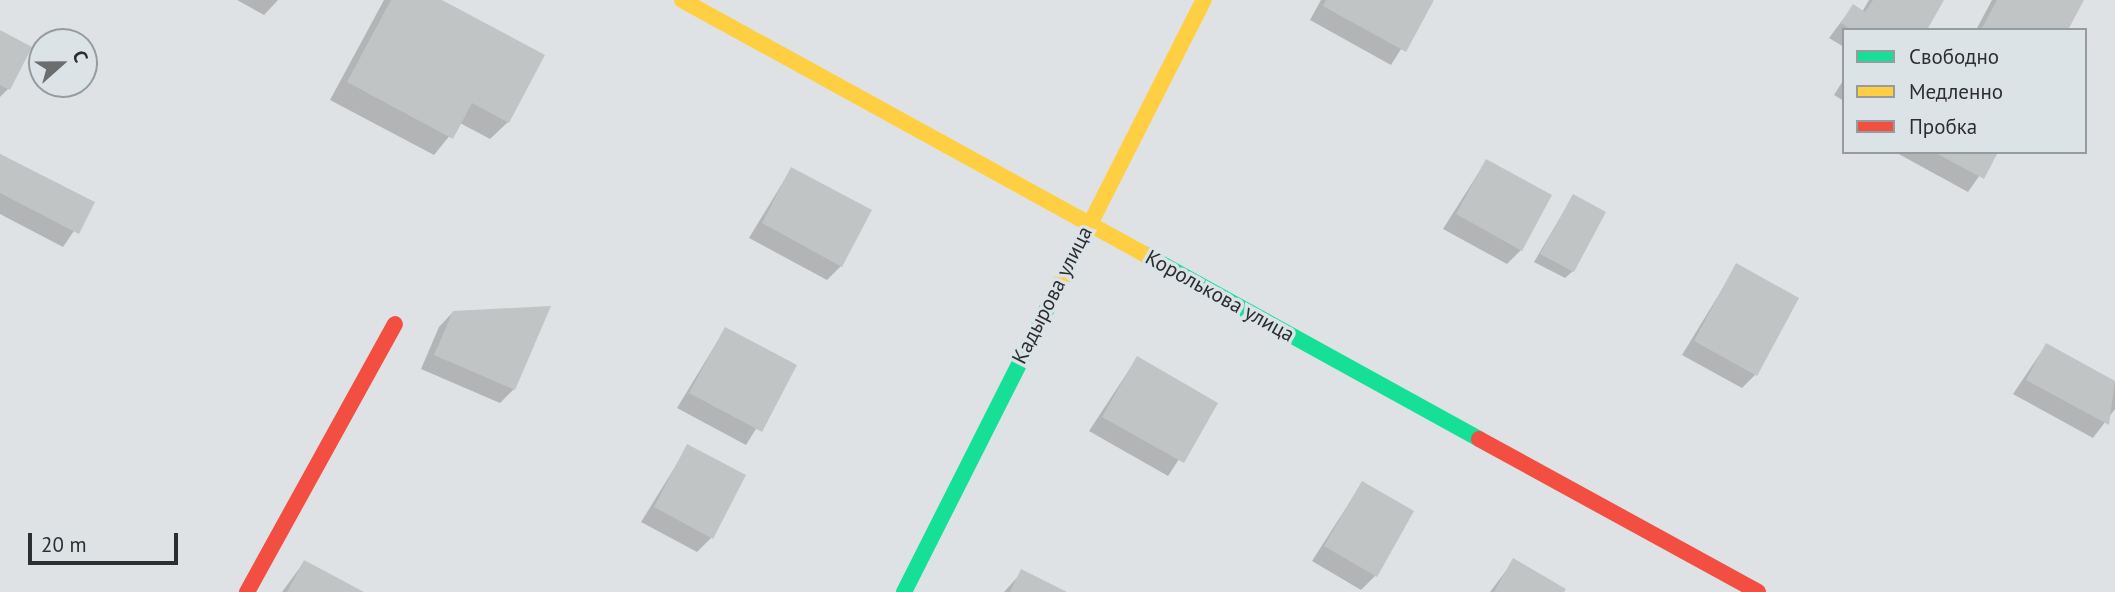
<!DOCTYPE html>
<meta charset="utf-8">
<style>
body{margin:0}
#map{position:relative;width:2115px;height:592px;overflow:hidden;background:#dfe2e4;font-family:"PT Sans",sans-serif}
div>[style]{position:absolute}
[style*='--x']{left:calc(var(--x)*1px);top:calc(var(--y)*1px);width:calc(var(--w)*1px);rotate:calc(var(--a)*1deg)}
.shadow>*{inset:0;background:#0003}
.building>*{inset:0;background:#c1c4c5}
.fast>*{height:16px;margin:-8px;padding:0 8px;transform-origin:8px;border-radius:8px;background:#16e098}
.slow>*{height:16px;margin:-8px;padding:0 8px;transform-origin:8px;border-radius:8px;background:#ffcf43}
.jam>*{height:16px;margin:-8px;padding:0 8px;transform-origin:8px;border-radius:8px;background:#f24e42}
span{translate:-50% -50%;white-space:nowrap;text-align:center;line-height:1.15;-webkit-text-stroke:7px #dce3e7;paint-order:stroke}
.street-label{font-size:21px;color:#2c2e30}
.legend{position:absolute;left:1842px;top:28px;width:245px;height:126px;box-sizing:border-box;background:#dce3e7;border:2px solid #969b9e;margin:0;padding:9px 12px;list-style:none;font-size:21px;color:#2c2e30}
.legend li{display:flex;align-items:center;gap:14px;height:35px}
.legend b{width:35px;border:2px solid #969b9e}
.north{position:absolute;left:28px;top:28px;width:70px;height:70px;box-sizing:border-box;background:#dce3e7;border:2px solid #969b9e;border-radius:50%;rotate:69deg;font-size:19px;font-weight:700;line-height:28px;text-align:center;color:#2c2e30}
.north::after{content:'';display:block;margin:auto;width:24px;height:32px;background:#6b6d6f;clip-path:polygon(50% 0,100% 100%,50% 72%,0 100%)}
.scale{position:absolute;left:28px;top:533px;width:150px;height:32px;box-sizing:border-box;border:4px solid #2c2e30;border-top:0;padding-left:9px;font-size:21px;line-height:24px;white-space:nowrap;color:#2c2e30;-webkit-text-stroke:5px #dce3e7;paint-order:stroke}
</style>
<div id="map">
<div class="shadow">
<i style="clip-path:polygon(237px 0,278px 0,264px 15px)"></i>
<i style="clip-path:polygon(384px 0,439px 0,508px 122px,490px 139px,460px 123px,434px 155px,330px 100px)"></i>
<i style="clip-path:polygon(1321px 0,1432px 0,1391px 65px,1310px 20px)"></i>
<i style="clip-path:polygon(1869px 0,1943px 0,1925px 30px,1844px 30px,1844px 47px,1829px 38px,1853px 6px,1862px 12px)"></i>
<i style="clip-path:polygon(1992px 0,2082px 0,2066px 30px,1976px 30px)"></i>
<i style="clip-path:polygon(0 32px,8px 89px,0 97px)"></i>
<i style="clip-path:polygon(1844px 79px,1844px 101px,1834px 95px)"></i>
<i style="clip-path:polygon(1895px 152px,1996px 152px,1968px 192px)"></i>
<i style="clip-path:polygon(0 154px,93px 203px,63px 247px,0 214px)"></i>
<i style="clip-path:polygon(1486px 161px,1521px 250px,1507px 264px,1443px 229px)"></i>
<i style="clip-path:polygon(791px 169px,841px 266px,827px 280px,749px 238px)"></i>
<i style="clip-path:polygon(1573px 196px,1573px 271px,1565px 278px,1534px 262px)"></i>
<i style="clip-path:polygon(1737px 265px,1756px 374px,1742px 388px,1682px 355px)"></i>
<i style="clip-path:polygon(453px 312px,514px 389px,500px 403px,421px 369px,439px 327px)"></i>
<i style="clip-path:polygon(725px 329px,795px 366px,746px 445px,677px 408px)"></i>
<i style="clip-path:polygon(2046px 345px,2115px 383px,2115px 409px,2093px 438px,2013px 394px)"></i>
<i style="clip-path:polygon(1137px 358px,1216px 403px,1168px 476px,1089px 431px)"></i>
<i style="clip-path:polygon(688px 446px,711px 538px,697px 552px,641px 522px)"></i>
<i style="clip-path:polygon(1362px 483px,1375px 576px,1361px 590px,1312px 561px)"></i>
<i style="clip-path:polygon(1514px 560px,1562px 592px,1490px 592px)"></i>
<i style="clip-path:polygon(304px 562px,360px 592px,282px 592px)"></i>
<i style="clip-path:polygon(1022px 572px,1063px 592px,1004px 592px)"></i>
</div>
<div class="building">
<i style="clip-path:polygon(391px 0,442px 0,545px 55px,509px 123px,472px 103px,453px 139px,347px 82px)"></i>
<i style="clip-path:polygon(1326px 0,1434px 0,1406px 52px,1323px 6px)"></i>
<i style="clip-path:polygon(1873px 0,1944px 0,1927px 30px,1852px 30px,1841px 23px,1853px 4px,1865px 12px)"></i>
<i style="clip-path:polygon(1997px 0,2084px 0,2068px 30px,1981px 30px)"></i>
<i style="clip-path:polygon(0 30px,32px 47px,10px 90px,0 85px)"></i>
<i style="clip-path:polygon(1934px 152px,1998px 152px,1984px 179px)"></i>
<i style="clip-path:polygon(0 154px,95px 202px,79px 234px,0 193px)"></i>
<i style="clip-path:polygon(1486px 159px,1552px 195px,1522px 251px,1456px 214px)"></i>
<i style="clip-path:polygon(791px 167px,872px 210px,842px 267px,762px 223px)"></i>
<i style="clip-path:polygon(1573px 194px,1606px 212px,1574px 272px,1540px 254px)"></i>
<i style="clip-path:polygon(1736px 263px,1799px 298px,1757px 376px,1694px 341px)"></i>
<i style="clip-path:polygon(551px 306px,515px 390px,434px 355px,453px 311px)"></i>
<i style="clip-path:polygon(725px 327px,797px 365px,762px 432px,689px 393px)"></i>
<i style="clip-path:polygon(2046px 343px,2115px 381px,2109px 425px,2026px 380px)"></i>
<i style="clip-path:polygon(1137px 356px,1218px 403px,1184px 463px,1102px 417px)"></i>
<i style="clip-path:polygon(687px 444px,746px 475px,713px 539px,654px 507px)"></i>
<i style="clip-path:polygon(1362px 481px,1414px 511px,1377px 577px,1324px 546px)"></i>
<i style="clip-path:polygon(1513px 558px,1566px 589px,1564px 592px,1494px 592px)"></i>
<i style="clip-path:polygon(304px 560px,364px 592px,287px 592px)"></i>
<i style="clip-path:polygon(1021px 569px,1067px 592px,1010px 592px)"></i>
</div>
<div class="fast">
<i style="--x:1144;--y:254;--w:383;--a:28.9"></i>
<i style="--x:904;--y:592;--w:330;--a:-63.2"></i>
</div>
<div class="slow">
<i style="--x:682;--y:0;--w:527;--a:28.8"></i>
<i style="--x:1053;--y:297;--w:333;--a:-63.1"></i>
</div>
<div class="jam">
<i style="--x:1479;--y:439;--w:318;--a:28.7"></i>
<i style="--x:247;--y:592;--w:306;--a:-61.1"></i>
</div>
<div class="street-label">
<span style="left:1052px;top:295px;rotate:-63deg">Кадырова улица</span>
<span style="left:1220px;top:296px;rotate:29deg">Королькова улица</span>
</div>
<ul class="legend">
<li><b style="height:9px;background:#16e098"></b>Свободно</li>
<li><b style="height:9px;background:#ffcf43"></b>Медленно</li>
<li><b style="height:9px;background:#f24e42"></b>Пробка</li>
</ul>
<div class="north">С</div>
<div class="scale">20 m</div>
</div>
